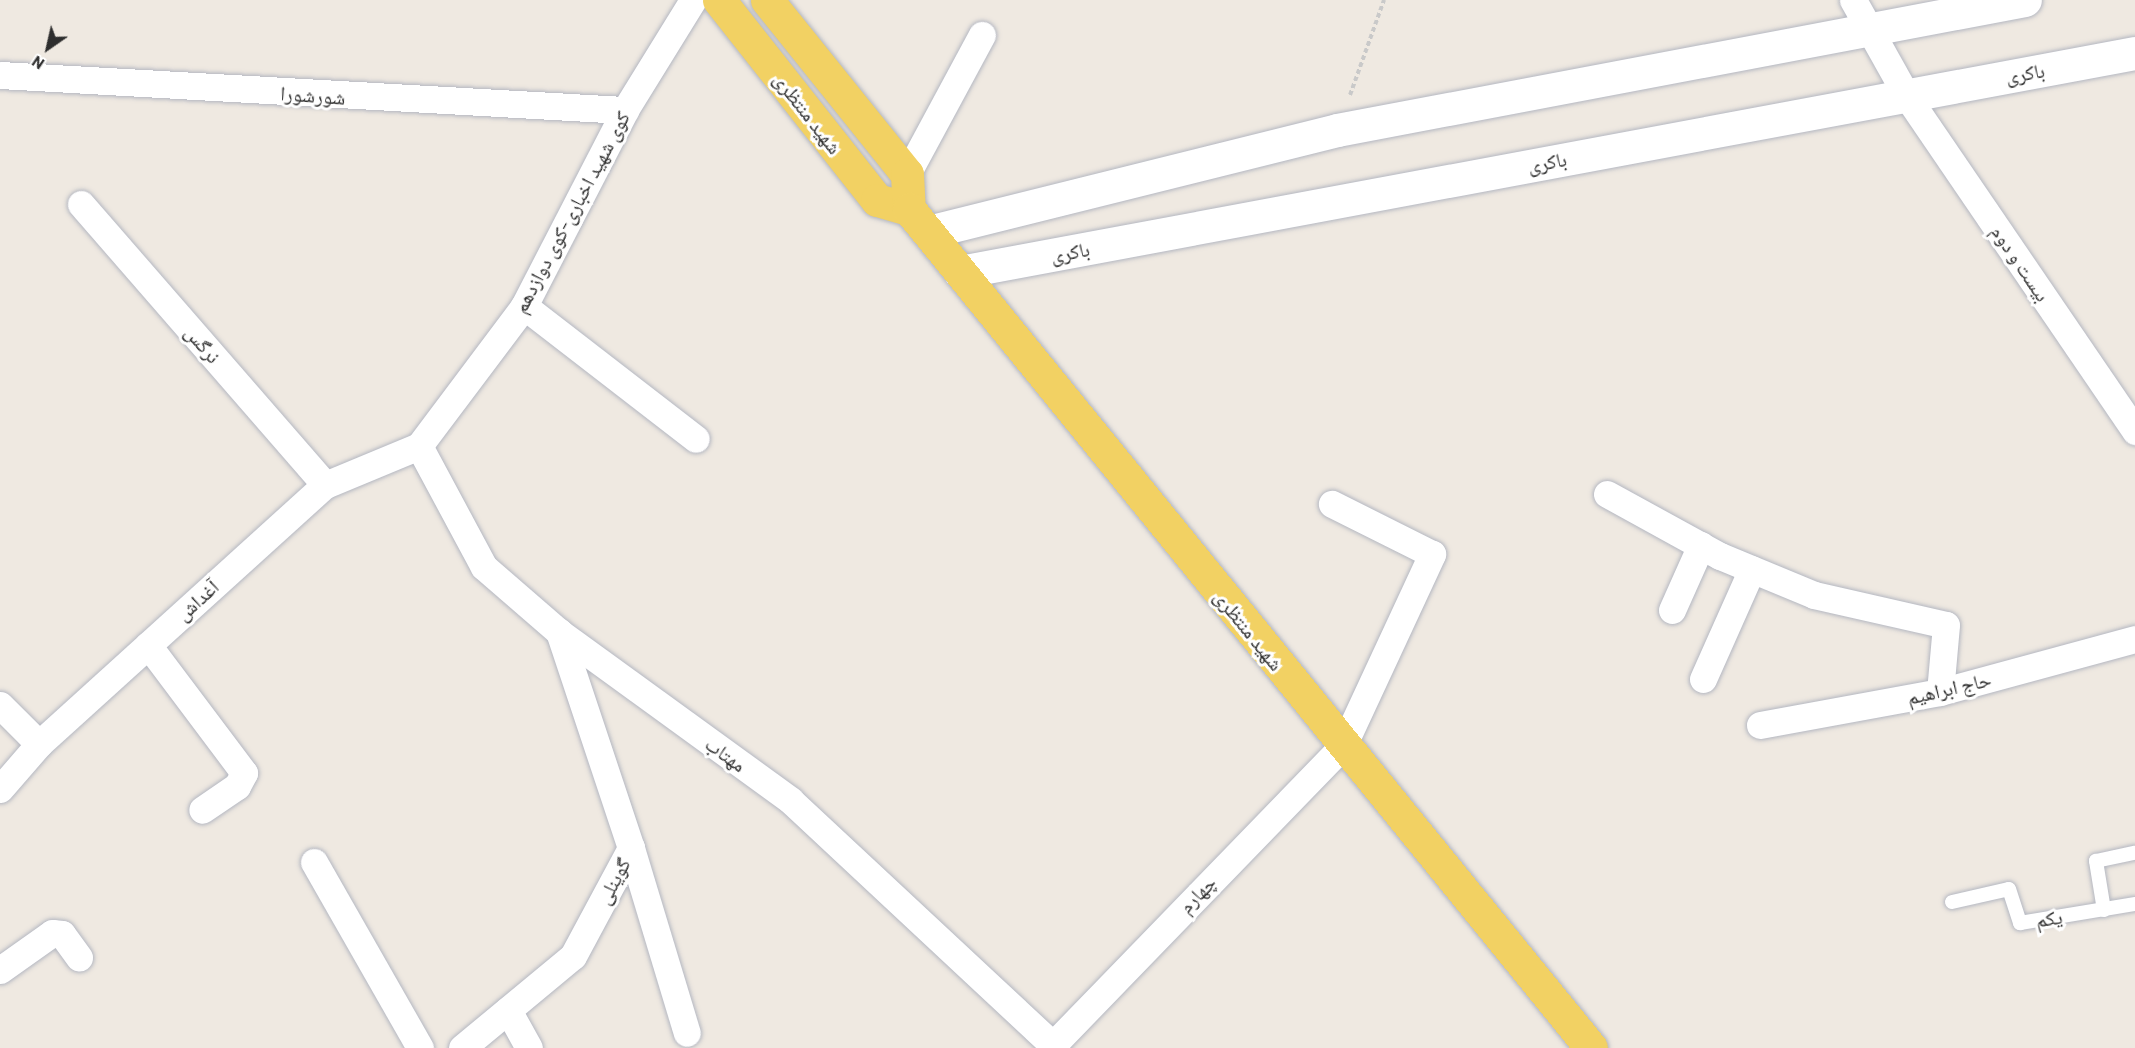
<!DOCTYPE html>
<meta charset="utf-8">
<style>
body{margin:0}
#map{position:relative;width:2135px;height:1048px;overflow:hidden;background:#efe9e1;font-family:Barlow,"Noto Naskh Arabic",sans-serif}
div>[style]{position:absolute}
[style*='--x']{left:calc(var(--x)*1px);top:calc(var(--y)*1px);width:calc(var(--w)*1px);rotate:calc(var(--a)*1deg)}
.path>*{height:4px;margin-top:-2px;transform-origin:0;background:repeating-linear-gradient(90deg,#c9c9c9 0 4.5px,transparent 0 7.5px)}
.roads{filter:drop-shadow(0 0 2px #b4b7c1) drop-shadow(0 0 2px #b4b7c1)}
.lane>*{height:14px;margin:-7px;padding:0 7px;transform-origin:7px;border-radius:7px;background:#fff}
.street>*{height:27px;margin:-13.5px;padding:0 13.5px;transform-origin:13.5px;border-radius:13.5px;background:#fff}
.secondary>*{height:33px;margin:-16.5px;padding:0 16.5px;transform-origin:16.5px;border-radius:16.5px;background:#fff}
.primary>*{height:33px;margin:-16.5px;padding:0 16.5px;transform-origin:16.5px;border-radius:16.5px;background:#f2d163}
span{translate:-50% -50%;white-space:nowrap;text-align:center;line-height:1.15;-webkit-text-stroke:6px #fff;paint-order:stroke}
.street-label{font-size:20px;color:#2e2e2e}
.north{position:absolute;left:18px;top:18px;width:60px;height:60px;-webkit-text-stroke:4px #fff;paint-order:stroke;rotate:214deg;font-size:16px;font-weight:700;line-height:24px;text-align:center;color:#2e2e2e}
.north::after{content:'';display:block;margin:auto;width:21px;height:27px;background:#2e2e2e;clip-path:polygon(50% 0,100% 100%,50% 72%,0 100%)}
</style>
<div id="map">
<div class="path">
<i style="--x:1350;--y:95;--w:101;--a:-70.3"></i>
</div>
<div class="roads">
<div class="lane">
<i style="--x:1952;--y:902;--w:58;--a:-12.8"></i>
<i style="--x:2009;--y:889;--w:36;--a:72"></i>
<i style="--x:2020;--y:923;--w:117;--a:-9.4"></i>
<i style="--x:2104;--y:910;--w:50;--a:-99.3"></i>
<i style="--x:2096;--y:861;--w:40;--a:-12"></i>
</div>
<div class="street">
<i style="--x:1853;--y:0;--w:109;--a:60.8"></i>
<i style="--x:1906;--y:95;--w:407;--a:55.7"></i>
<i style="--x:0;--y:75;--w:626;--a:3.21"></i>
<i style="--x:907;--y:174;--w:158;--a:-61.7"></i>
<i style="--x:81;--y:204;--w:372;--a:49"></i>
<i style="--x:524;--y:306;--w:217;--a:37.7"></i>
<i style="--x:419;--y:446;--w:137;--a:61.8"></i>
<i style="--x:484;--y:567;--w:99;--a:40.9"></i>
<i style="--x:559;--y:632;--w:286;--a:36"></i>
<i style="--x:790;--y:800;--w:364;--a:43"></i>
<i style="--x:419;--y:446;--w:175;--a:-53.1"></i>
<i style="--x:524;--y:306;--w:220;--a:-62.7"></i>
<i style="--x:625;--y:110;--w:129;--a:-58.3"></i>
<i style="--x:1607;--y:494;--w:129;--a:28.8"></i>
<i style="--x:1720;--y:556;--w:102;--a:22.5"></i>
<i style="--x:1814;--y:595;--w:135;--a:12.8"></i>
<i style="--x:1946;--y:625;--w:67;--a:95.1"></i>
<i style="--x:1672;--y:610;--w:71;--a:-66"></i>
<i style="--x:148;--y:645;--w:160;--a:53.1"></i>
<i style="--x:244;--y:773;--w:15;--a:118"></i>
<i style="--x:237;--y:786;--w:42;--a:145.6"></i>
<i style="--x:1703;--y:679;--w:120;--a:-66"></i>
<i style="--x:0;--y:705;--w:55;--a:45"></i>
<i style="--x:1760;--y:725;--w:183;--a:-10.4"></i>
<i style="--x:1940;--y:692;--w:202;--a:-15.2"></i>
<i style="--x:0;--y:789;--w:60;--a:-49.1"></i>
<i style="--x:39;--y:744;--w:386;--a:-42.2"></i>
<i style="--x:325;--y:485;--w:102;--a:-22.5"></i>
<i style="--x:631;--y:848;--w:193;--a:73.2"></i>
<i style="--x:314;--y:862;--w:214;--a:60.3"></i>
<i style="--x:0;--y:970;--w:64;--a:-35.4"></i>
<i style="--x:52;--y:933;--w:10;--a:6"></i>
<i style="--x:62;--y:934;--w:29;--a:54"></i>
<i style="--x:508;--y:1010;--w:43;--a:61.1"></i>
<i style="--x:462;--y:1048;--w:144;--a:-39.7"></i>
<i style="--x:573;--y:956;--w:123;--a:-61.8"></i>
<i style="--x:631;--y:848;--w:228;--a:-108.4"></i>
<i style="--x:1050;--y:1048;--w:421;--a:-45.9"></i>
<i style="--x:1343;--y:746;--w:212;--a:-65.1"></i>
<i style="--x:1432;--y:554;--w:112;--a:-153.4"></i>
</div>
<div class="secondary">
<i style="--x:928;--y:232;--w:422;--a:-14"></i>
<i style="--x:1337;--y:130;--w:700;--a:-10.7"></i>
<i style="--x:960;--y:272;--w:1195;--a:-10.56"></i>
</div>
<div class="primary">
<i style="--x:719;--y:0;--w:255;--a:51.7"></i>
<i style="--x:877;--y:200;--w:33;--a:16"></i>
<i style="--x:767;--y:0;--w:223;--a:51.2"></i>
<i style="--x:907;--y:174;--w:35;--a:87"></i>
<i style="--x:909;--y:209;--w:1081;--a:50.89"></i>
</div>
</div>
<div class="street-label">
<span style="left:2025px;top:73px;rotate:-10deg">باکری</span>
<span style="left:313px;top:95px;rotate:4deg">شورشورا</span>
<span style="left:808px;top:113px;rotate:52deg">شهید منتظری</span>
<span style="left:1547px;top:162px;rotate:-11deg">باکری</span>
<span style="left:571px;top:212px;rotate:-62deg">کوی شهید اخباری-کوی دوازدهم</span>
<span style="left:1070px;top:252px;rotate:-11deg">باکری</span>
<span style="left:2021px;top:263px;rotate:56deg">بیست و دوم</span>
<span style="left:203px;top:344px;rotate:49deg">نرگس</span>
<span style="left:197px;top:600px;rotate:-42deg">آغداش</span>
<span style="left:1249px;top:630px;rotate:51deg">شهید منتظری</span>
<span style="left:1949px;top:688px;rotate:-13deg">حاج ابراهیم</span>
<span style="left:726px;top:754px;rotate:36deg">مهتاب</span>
<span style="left:613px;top:881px;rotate:-62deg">گوینلی</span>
<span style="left:1197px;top:894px;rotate:-45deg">چهارم</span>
<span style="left:2049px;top:918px;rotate:-9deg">یکم</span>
</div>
<div class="north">N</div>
</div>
